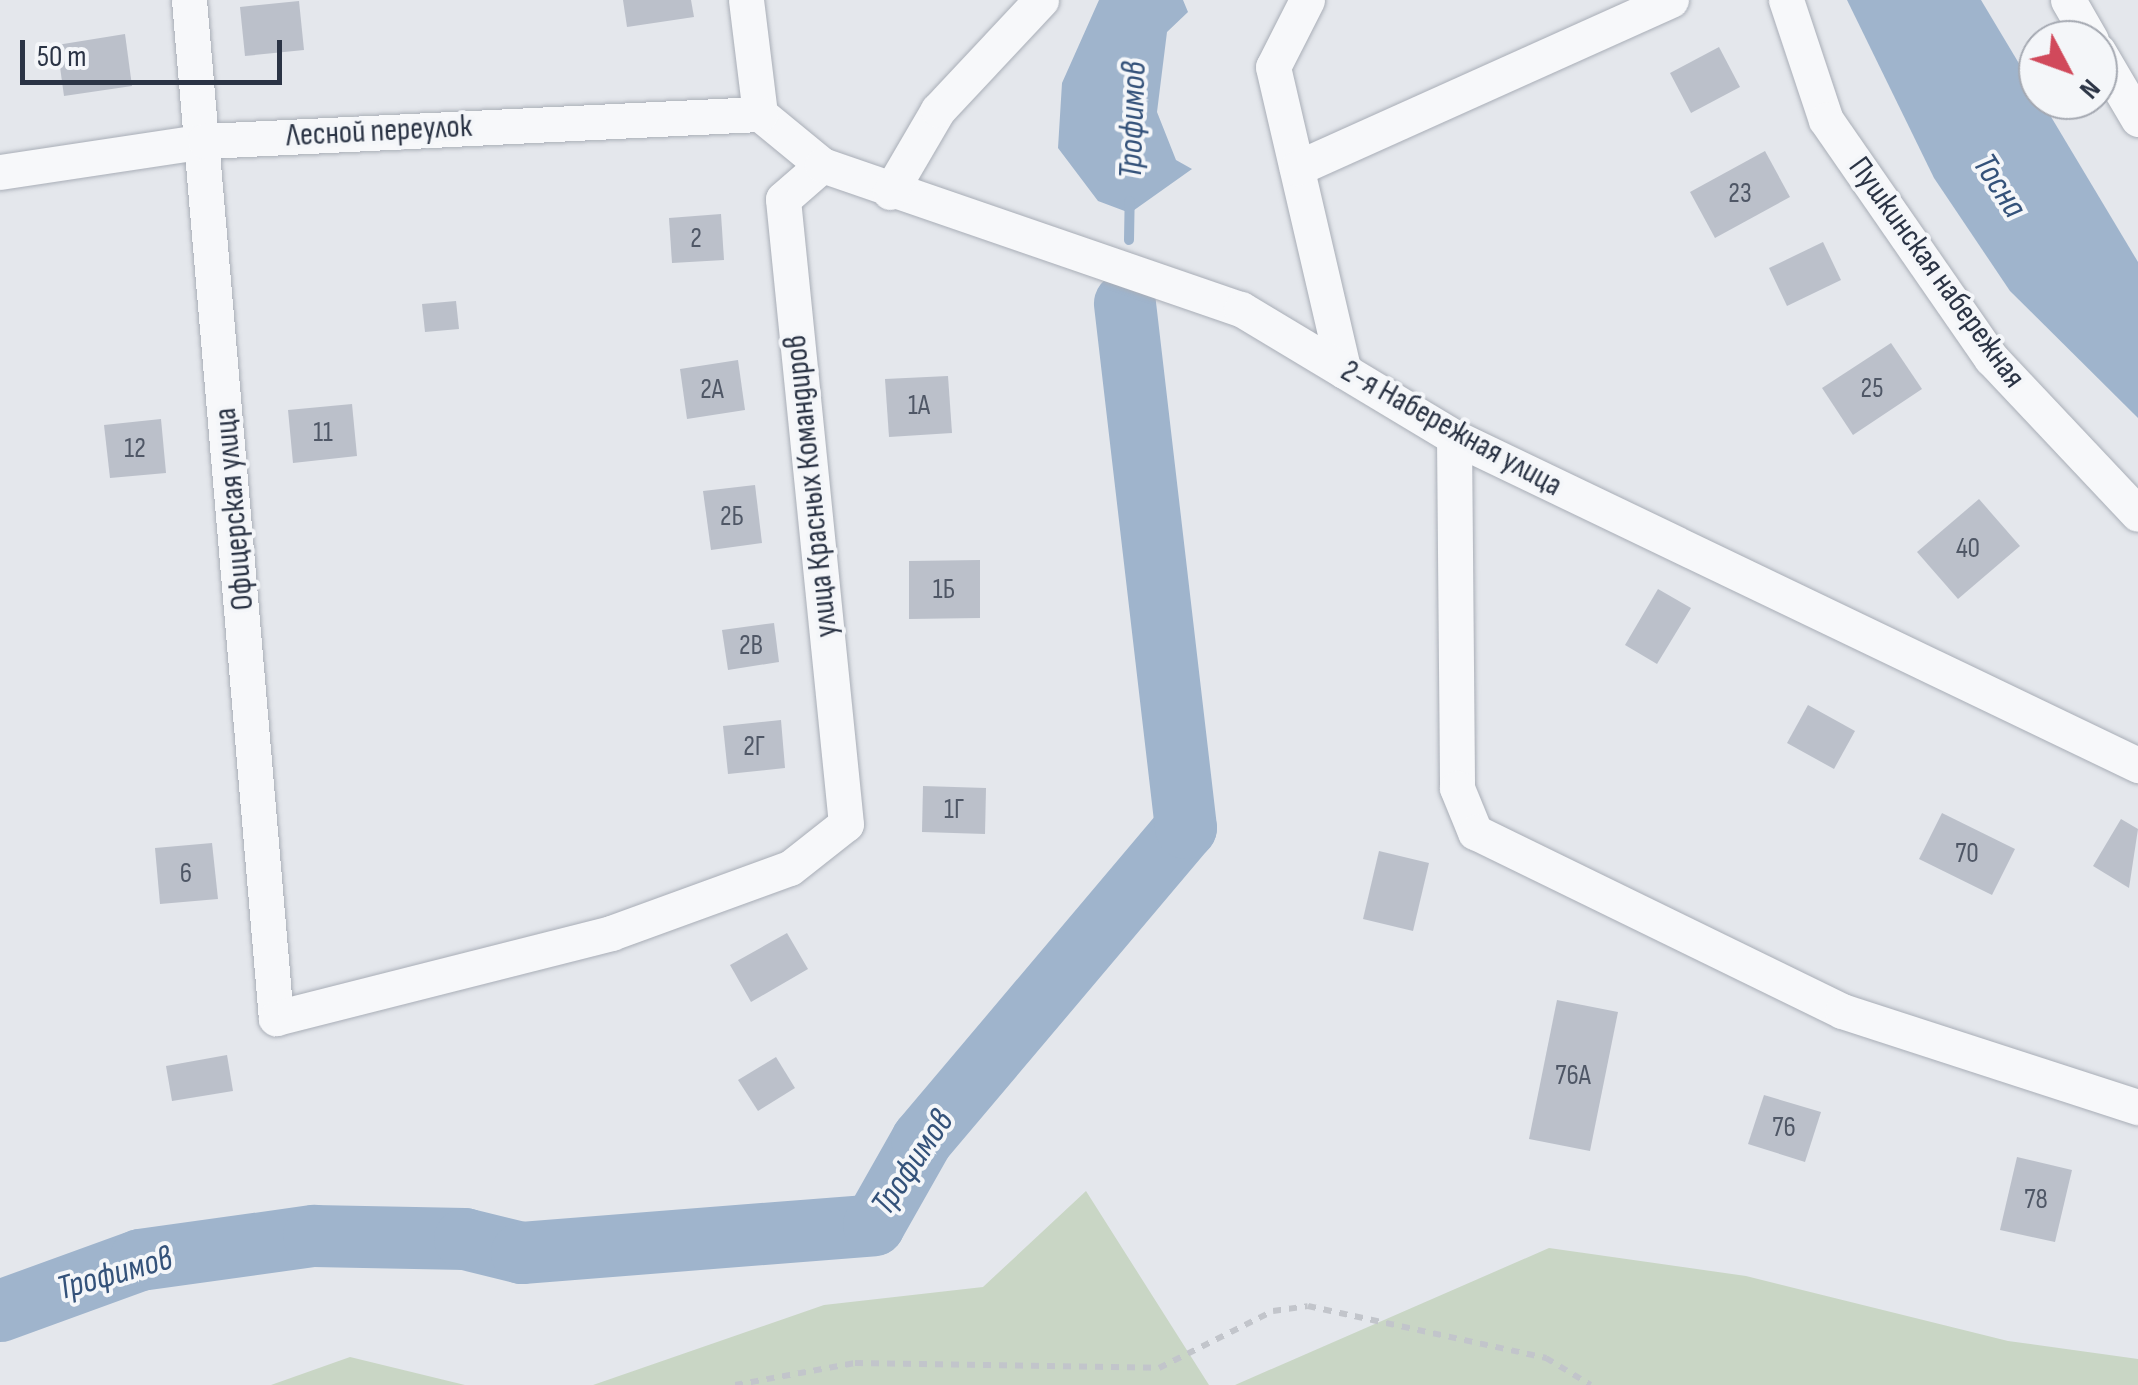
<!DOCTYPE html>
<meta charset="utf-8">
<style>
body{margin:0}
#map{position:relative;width:2138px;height:1385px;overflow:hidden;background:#e4e7ec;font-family:"Sofia Sans Condensed",sans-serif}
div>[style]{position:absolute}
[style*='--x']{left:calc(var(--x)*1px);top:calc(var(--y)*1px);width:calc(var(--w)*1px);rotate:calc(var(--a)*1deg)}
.green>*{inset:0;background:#c9d6c5}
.water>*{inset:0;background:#9fb4cc}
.stream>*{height:10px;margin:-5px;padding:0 5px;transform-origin:5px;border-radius:5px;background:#9fb4cc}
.river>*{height:62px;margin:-31px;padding:0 31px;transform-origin:31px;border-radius:31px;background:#9fb4cc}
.building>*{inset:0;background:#bbc0ca}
.path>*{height:6px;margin-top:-3px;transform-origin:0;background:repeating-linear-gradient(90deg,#c2c5cb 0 8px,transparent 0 16px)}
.roads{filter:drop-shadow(0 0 2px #a9aeb7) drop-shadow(0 0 2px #a9aeb7)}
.minor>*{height:35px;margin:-17.5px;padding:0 17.5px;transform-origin:17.5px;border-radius:17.5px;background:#f7f8fa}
span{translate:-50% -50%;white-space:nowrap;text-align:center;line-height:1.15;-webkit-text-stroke:8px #f4f6f9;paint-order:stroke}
.number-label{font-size:28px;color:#4f5766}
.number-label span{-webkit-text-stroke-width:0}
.street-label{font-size:32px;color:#2b3445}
.water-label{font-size:35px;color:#34527a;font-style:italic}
.north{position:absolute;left:2018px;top:20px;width:100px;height:100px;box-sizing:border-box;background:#f4f6f9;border:2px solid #a4a8b1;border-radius:50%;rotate:131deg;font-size:28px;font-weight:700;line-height:40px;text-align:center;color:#2b3445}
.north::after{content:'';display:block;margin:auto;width:35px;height:45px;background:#d1495b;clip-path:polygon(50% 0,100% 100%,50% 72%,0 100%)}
.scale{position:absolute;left:20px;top:40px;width:262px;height:45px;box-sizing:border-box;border:5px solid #2b3445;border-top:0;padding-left:12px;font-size:30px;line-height:35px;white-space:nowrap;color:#2b3445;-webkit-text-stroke:8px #f4f6f9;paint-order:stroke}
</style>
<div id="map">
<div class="green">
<i style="clip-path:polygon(1086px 1191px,1209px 1385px,593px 1385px,824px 1305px,983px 1287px)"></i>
<i style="clip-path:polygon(1549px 1248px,1746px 1276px,2008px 1341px,2138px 1359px,2138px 1385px,1235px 1385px)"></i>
<i style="clip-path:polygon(350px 1357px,465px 1385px,271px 1385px)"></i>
</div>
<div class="water">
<i style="clip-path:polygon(1099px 0,1183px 0,1188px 12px,1167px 32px,1157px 112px,1176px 160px,1192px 169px,1130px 213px,1098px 201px,1058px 148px,1062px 83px)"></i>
<i style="clip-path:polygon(1847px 0,1981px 0,2138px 262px,2138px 418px,2010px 291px,1934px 178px)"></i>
</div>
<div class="stream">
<i style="--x:1129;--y:240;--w:39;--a:-89"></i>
</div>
<div class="river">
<i style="--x:0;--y:1311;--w:149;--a:-20"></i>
<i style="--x:140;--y:1260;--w:176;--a:-7.9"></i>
<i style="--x:314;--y:1236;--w:151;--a:1.1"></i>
<i style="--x:465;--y:1239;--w:59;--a:13.8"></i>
<i style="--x:522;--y:1253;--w:353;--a:-4.5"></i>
<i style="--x:874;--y:1225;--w:98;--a:-60.5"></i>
<i style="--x:922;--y:1140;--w:409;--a:-49.8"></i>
<i style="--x:1186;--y:828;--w:528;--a:-96.64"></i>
</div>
<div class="building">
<i style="clip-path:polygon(623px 0,691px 0,694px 17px,627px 27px)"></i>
<i style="clip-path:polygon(299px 1px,304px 50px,245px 56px,240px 7px)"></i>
<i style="clip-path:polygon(125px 34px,132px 86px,64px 96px,57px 45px)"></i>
<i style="clip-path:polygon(1719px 47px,1740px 87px,1691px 113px,1670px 73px)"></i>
<i style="clip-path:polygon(1765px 151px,1790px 197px,1715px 238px,1690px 192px)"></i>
<i style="clip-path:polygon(721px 214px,724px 260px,672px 263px,669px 218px)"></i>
<i style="clip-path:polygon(1823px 242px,1841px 280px,1787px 306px,1769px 268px)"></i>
<i style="clip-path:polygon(456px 301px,459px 329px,425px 332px,422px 304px)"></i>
<i style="clip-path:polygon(1891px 343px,1922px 389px,1853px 435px,1822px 388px)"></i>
<i style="clip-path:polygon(738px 360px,745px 410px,687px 419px,680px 369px)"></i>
<i style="clip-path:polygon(948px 376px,952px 433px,889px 437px,885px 379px)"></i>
<i style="clip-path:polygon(352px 404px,357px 456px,293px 463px,288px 410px)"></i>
<i style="clip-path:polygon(161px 419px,166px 473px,110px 478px,104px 425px)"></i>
<i style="clip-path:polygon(755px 485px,762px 543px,711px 550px,703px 491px)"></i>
<i style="clip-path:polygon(1979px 499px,2020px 546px,1958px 599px,1917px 552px)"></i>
<i style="clip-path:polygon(980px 560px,980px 618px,909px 619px,909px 561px)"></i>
<i style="clip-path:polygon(1658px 589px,1691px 608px,1657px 664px,1625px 645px)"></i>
<i style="clip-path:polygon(774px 623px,779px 662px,728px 670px,722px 630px)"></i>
<i style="clip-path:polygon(1808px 705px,1855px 731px,1834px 769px,1787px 743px)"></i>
<i style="clip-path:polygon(781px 720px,785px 768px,728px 774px,723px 726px)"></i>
<i style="clip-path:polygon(923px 786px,986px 788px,985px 834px,922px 832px)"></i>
<i style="clip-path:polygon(1942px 813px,2015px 849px,1992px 895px,1919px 859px)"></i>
<i style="clip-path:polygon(2121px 819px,2138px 829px,2129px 888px,2093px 866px)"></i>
<i style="clip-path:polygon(212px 843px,218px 899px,160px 904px,155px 848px)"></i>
<i style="clip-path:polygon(1379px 851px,1429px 863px,1413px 931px,1363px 919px)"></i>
<i style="clip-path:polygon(787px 933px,808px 969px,751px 1002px,730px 965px)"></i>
<i style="clip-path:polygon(1557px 1000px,1618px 1012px,1590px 1151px,1529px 1139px)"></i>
<i style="clip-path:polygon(227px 1055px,233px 1091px,172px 1101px,166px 1066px)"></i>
<i style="clip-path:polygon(776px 1057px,795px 1088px,758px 1111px,738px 1080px)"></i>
<i style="clip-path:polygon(1764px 1095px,1821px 1112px,1805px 1162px,1748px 1144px)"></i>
<i style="clip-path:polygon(2017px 1157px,2072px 1170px,2055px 1242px,2000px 1230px)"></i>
</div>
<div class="path">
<i style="--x:735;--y:1385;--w:122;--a:-10.4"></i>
<i style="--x:855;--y:1363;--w:304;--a:0.9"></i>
<i style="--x:1159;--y:1368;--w:127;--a:-26.6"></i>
<i style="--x:1273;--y:1311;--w:35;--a:-8"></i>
<i style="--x:1308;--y:1306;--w:244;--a:12.3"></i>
<i style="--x:1546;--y:1358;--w:52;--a:31"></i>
</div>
<div class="roads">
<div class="minor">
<i style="--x:189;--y:0;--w:1022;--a:85.12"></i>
<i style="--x:276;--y:1018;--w:346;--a:-14.2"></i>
<i style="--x:611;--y:933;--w:190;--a:-20"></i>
<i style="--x:790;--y:868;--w:71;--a:-38.2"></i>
<i style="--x:846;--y:824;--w:628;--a:-95.76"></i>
<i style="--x:783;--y:199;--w:52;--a:-41.1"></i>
<i style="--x:746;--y:0;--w:115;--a:83"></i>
<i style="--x:1307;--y:0;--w:75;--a:116.9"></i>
<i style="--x:1273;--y:67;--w:312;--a:76.9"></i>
<i style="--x:1786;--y:0;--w:126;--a:71.6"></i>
<i style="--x:1826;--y:120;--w:290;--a:55.3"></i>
<i style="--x:1991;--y:358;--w:214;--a:46.7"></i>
<i style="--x:2068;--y:0;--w:46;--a:60.1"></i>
<i style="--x:2098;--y:51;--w:79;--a:59.5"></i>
<i style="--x:760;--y:114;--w:80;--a:39.4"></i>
<i style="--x:822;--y:165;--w:443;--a:19"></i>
<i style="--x:1241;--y:309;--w:249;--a:31"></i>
<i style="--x:1454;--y:437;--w:759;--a:25.62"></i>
<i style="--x:1297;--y:168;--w:410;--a:-24.2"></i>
<i style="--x:0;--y:172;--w:207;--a:-8.6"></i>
<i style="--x:205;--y:141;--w:556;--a:-2.79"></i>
<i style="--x:890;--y:192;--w:95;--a:-59.7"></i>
<i style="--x:938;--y:110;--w:151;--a:-46.9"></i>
<i style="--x:1454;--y:437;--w:351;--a:89.5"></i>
<i style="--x:1457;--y:788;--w:48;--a:67.8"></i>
<i style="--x:1475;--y:832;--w:408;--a:26"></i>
<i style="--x:1842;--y:1011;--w:311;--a:18"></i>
</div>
</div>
<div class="number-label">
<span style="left:1740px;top:194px">23</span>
<span style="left:696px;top:239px">2</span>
<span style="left:1872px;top:389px">25</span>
<span style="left:712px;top:390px">2А</span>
<span style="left:919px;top:406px">1А</span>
<span style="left:323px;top:433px">11</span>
<span style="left:135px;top:449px">12</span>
<span style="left:732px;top:517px">2Б</span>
<span style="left:1968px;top:549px">40</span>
<span style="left:944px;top:590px">1Б</span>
<span style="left:751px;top:646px">2В</span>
<span style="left:754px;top:747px">2Г</span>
<span style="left:954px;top:810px">1Г</span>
<span style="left:1967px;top:854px">70</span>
<span style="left:186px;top:874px">6</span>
<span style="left:1573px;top:1076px">76А</span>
<span style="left:1784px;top:1128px">76</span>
<span style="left:2036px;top:1200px">78</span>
</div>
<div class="street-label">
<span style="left:379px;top:132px;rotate:-3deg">Лесной переулок</span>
<span style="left:1936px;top:273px;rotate:54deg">Пушкинская набережная</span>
<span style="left:1451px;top:429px;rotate:29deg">2-я Набережная улица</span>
<span style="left:812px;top:486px;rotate:-96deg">улица Красных Командиров</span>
<span style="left:235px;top:509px;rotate:-95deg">Офицерская улица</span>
</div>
<div class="water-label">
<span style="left:1133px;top:120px;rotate:-88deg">Трофимов</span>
<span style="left:1999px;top:186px;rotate:57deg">Тосна</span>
<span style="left:913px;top:1163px;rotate:-56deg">Трофимов</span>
<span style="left:115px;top:1274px;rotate:-16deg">Трофимов</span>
</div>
<div class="north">N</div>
<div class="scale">50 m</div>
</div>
